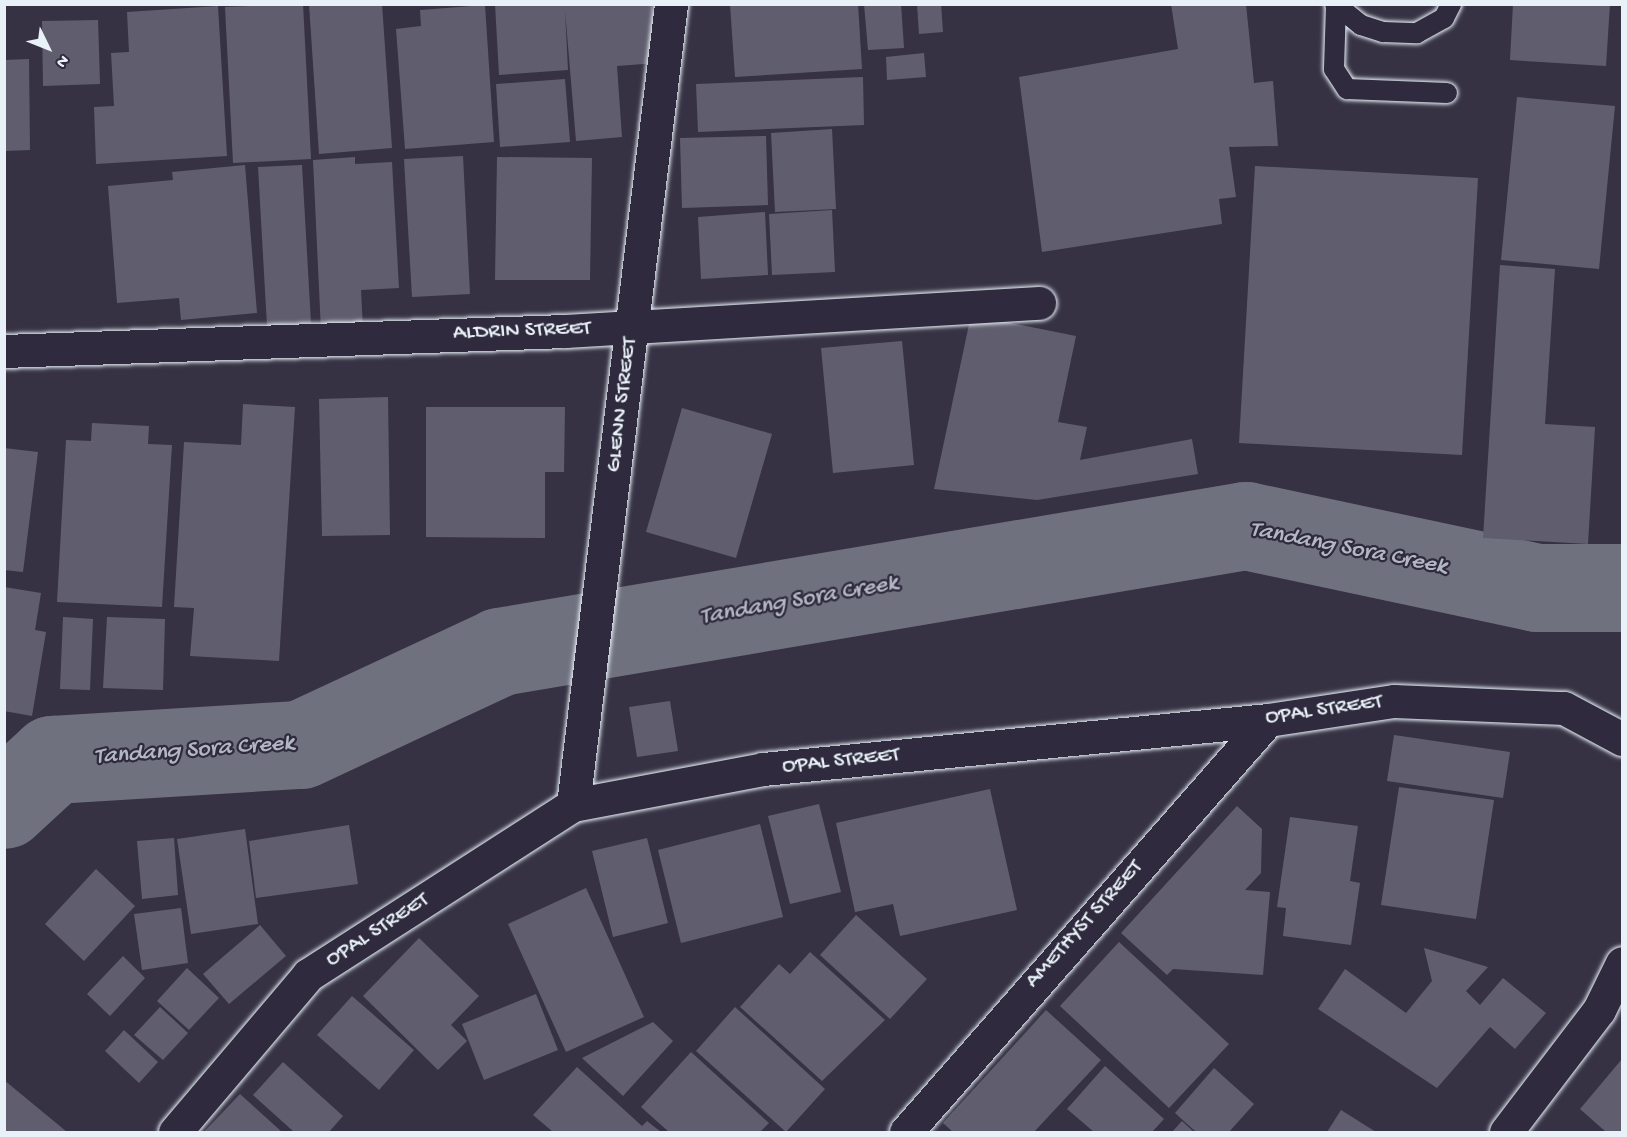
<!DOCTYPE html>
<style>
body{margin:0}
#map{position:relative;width:1627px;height:1137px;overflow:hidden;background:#363244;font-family:"Gochi Hand",sans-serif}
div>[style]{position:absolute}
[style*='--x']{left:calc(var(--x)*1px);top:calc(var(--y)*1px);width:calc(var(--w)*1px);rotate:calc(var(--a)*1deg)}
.river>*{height:88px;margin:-44px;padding:0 44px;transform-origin:44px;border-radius:44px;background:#70717f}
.building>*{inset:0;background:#605e6e}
.roads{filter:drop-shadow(0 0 2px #e8f1f8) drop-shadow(0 0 2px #e8f1f8)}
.lane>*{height:20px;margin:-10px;padding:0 10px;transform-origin:10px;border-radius:10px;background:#2f2a3d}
.street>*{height:33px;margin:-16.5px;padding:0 16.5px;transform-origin:16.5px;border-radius:16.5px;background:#2f2a3d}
span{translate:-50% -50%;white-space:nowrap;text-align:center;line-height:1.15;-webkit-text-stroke:4.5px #2f2a3d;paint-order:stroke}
.street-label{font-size:22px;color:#e8f1f8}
.water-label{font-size:24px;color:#b2b7c2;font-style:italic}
.frame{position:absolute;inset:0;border:6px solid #e8f1f8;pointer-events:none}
.north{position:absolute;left:18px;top:18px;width:60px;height:60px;-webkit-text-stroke:4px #2f2a3d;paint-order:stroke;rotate:133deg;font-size:16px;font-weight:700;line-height:24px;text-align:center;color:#e8f1f8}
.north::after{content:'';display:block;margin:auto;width:21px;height:27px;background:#e8f1f8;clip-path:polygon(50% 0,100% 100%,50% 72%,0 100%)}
</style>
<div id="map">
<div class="river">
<i style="--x:4;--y:805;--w:67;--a:-42.6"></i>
<i style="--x:53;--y:760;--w:248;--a:-3.5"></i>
<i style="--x:301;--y:745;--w:220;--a:-25"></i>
<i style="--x:500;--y:652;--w:757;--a:-9.59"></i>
<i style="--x:1246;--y:526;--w:298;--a:12"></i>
<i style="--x:1537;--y:588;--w:85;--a:0"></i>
</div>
<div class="building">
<i style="clip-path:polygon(303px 4px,311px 159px,233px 163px,225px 7px)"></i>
<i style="clip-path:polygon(309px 4px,382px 4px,392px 148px,319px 154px)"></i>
<i style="clip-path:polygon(495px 4px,652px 4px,657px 63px,617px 66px,622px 137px,576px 141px,565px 10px,568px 70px,499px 75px)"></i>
<i style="clip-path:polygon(730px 4px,858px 4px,862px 69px,735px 77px)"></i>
<i style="clip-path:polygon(864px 4px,901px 4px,904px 48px,868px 50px)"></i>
<i style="clip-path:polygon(917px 4px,941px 4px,943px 32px,919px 34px)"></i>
<i style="clip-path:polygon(1171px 4px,1246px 4px,1254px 83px,1273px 81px,1278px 146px,1229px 147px,1236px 197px,1219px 199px,1222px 224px,1042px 252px,1019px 77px,1178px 49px)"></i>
<i style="clip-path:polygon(1513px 4px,1610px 4px,1606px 66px,1510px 60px)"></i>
<i style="clip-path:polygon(485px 5px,494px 142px,405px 149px,396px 29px,421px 26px,420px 10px)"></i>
<i style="clip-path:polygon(218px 6px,227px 156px,96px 164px,94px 107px,114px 106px,111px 53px,129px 52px,127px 12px)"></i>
<i style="clip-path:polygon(98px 20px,100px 84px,43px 86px,42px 21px)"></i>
<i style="clip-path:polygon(924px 53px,926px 77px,887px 80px,886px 57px)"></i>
<i style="clip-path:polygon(29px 59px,30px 150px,4px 151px,4px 60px)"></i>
<i style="clip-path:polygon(863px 77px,864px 125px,698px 132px,696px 84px)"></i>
<i style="clip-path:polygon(565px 79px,570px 142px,500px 147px,496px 84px)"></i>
<i style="clip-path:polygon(1517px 97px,1615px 106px,1599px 269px,1501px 260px)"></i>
<i style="clip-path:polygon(832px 129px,836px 209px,775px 212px,771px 133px)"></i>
<i style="clip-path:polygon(766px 136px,768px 205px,682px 208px,680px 138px)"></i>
<i style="clip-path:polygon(463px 156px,470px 294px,412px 297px,404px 159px)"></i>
<i style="clip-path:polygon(355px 157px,355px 164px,392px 162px,399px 288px,361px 290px,363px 329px,321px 331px,313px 160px)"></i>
<i style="clip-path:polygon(497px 157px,592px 158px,590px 280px,495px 280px)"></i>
<i style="clip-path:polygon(245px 165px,257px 313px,181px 320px,179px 298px,117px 303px,108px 186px,173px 180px,172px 172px)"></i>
<i style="clip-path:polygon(302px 165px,311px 323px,267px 326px,258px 167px)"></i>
<i style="clip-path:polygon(1255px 166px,1478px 178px,1462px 455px,1239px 443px)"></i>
<i style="clip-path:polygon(832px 210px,835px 272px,772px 275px,769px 214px)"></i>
<i style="clip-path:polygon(765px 212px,768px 275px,701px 279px,698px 217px)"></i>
<i style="clip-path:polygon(1500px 265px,1555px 269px,1545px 424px,1595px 427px,1588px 544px,1483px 538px)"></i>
<i style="clip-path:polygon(971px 315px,1076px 336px,1058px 422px,1087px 427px,1080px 460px,1192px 439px,1198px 474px,1037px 500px,934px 489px)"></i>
<i style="clip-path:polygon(902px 341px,914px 465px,833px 473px,821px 348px)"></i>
<i style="clip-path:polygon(388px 397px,390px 535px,322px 536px,319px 399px)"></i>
<i style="clip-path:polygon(243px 404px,295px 407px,279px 661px,190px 656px,194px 608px,174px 607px,184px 442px,241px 445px)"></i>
<i style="clip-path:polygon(426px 407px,565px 407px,564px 472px,545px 472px,545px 538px,426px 537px)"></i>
<i style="clip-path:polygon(682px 408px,772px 434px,736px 558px,646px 532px)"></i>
<i style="clip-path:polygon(92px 423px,149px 426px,148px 444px,172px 445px,162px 607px,57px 602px,66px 440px,91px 441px)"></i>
<i style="clip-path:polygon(4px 448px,38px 452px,23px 572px,4px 570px)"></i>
<i style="clip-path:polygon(4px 587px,41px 593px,35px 630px,46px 632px,32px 716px,4px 711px)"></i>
<i style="clip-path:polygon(63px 617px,93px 619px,90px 690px,60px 689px)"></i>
<i style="clip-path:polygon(107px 617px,165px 619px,163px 690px,103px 688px)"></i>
<i style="clip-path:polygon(670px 701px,678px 751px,637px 757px,629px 707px)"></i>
<i style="clip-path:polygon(1394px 735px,1510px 752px,1503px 798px,1387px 781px)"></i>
<i style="clip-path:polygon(1399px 787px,1494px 800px,1476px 919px,1381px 905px)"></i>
<i style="clip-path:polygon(990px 789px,1017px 910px,900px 936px,893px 904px,855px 912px,836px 823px)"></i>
<i style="clip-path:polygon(819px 804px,841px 892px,790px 904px,768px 816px)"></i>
<i style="clip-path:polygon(1237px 806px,1262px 829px,1261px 873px,1245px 890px,1270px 892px,1263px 975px,1173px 969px,1167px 975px,1121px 933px)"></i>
<i style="clip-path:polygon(1290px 817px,1358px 826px,1350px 881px,1360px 883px,1351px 945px,1283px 936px,1286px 908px,1277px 907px)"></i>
<i style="clip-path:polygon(760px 824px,783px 917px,681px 943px,658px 850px)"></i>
<i style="clip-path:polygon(349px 825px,358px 884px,256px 898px,249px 841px)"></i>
<i style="clip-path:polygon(245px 829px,258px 924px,191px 934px,177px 839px)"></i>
<i style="clip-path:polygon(174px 838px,178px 895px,142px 899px,137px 841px)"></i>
<i style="clip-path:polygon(647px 838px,668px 923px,613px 937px,592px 851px)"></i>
<i style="clip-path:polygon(96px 869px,135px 906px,84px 961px,45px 924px)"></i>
<i style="clip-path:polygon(586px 888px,644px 1017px,566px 1052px,508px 924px)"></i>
<i style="clip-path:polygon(181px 908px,188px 963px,142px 970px,134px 914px)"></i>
<i style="clip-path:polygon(856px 915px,927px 979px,890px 1019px,820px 955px)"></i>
<i style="clip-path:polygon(260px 925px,286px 956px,229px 1004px,203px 974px)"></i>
<i style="clip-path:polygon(419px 938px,479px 996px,451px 1025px,467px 1041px,438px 1070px,363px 996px)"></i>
<i style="clip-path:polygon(1119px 942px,1229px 1044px,1169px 1108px,1060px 1006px)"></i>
<i style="clip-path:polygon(1424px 948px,1488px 967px,1466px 991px,1480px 1005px,1503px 978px,1546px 1013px,1515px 1049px,1490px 1027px,1437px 1088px,1318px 1009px,1345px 969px,1406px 1013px,1432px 981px)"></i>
<i style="clip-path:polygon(810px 952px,885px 1020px,822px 1081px,740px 1007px,779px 964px,790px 974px)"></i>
<i style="clip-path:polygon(123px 956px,145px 978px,110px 1016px,87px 994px)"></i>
<i style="clip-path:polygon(187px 968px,219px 998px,189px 1030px,157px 1001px)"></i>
<i style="clip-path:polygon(536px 994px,558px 1050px,484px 1080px,462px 1024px)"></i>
<i style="clip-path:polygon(352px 996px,414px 1050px,379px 1090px,317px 1035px)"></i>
<i style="clip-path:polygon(160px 1007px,188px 1033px,163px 1060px,134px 1035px)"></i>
<i style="clip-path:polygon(735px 1007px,825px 1089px,786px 1132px,696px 1051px)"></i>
<i style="clip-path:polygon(1046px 1010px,1101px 1060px,1034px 1132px,953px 1132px,943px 1123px)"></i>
<i style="clip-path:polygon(653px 1022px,673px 1041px,623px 1096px,582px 1058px)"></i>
<i style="clip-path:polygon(124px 1030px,158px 1062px,139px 1083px,105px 1051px)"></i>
<i style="clip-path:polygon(691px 1052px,769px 1123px,760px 1132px,669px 1132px,641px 1107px)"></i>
<i style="clip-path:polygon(1622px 1059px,1622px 1132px,1606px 1132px,1580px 1109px)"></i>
<i style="clip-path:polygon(283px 1062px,343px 1116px,329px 1132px,294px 1132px,253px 1095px)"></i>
<i style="clip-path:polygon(1105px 1066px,1164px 1119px,1152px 1132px,1094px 1132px,1067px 1109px)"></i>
<i style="clip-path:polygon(577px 1067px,642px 1126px,647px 1121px,661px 1132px,553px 1132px,533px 1115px)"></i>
<i style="clip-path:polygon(1214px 1068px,1254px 1104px,1229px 1132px,1196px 1132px,1175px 1113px)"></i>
<i style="clip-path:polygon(4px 1080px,67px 1132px,4px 1132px)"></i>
<i style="clip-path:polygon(240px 1094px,282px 1132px,204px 1132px)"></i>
<i style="clip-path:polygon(1341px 1110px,1376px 1132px,1327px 1132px)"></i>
<i style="clip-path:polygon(1182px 1121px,1194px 1132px,1172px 1132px)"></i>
</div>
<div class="roads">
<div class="lane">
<i style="--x:1335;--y:4;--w:33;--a:39"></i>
<i style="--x:1361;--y:25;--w:23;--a:18"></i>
<i style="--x:1383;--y:32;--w:34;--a:2"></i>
<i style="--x:1417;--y:33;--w:31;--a:-29"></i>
<i style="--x:1444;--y:18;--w:16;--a:-63"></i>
<i style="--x:1336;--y:5;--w:64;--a:91.8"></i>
<i style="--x:1334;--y:69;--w:24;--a:57"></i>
<i style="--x:1347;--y:89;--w:100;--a:2.3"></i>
</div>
<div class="street">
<i style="--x:4;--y:351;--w:561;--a:-2.04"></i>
<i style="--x:565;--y:331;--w:475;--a:-3.4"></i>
<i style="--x:573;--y:805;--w:807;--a:-83.02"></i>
<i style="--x:175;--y:1132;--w:206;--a:-49.7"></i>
<i style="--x:308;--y:975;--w:315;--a:-32.7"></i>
<i style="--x:573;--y:805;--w:193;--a:-10.7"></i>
<i style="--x:763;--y:769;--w:507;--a:-5.54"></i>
<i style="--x:1268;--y:720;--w:127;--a:-8.6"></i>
<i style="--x:1394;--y:701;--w:170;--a:2.4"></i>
<i style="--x:1564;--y:708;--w:66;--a:28.1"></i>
<i style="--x:906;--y:1132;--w:548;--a:-48.7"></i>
<i style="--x:1506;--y:1132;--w:153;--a:-52.7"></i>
<i style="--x:1599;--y:1010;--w:52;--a:-63.9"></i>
</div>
</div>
<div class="street-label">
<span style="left:522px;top:332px;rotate:-2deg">ALDRIN STREET</span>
<span style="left:623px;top:405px;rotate:-83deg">GLENN STREET</span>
<span style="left:1324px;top:711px;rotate:-8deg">OPAL STREET</span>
<span style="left:841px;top:762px;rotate:-6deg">OPAL STREET</span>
<span style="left:1085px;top:925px;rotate:-48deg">AMETHYST STREET</span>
<span style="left:378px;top:931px;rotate:-33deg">OPAL STREET</span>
</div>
<div class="water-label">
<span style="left:1348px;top:549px;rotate:11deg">Tandang Sora Creek</span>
<span style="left:799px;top:601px;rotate:-10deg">Tandang Sora Creek</span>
<span style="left:194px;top:751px;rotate:-4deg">Tandang Sora Creek</span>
</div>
<div class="frame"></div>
<div class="north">N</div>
</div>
